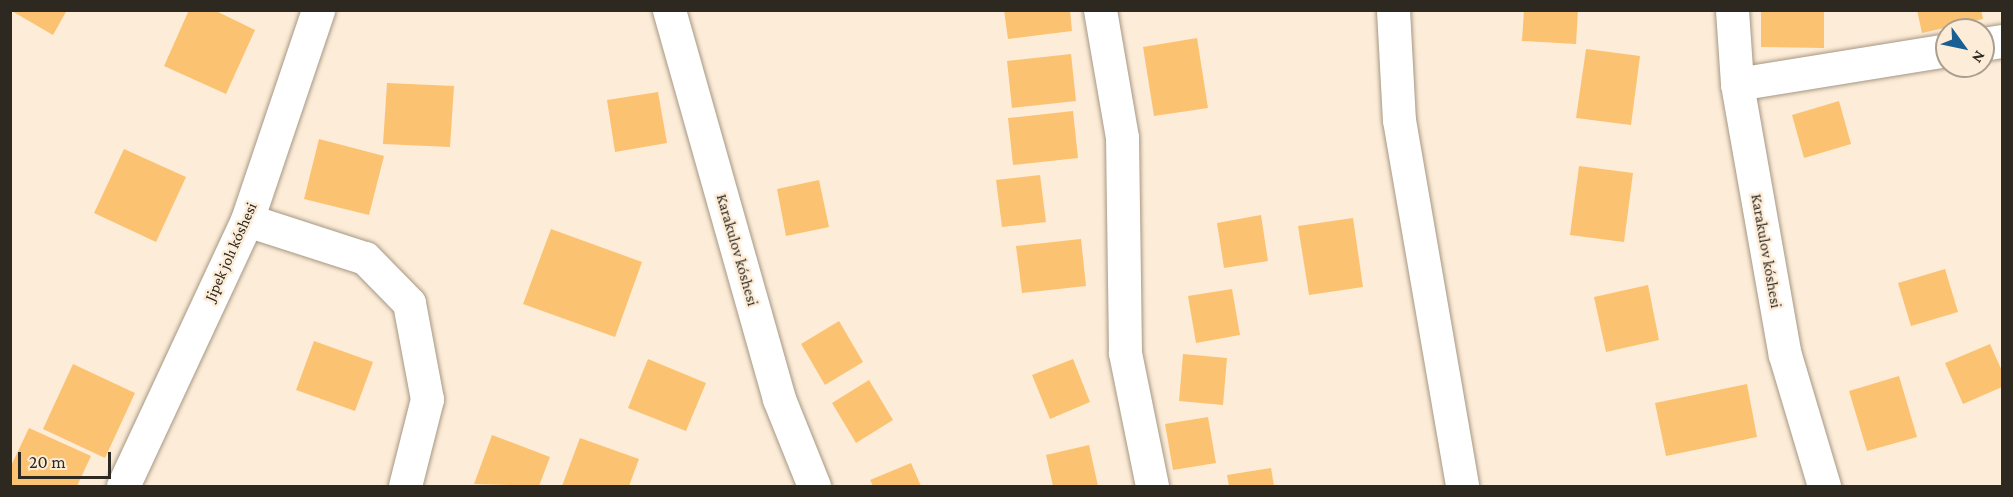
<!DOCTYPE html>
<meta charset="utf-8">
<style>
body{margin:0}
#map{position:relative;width:2013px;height:497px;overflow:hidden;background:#fdedd8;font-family:"Crimson Pro",serif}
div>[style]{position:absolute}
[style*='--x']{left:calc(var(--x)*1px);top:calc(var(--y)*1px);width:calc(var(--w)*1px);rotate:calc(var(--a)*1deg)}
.building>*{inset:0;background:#fbc272}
.roads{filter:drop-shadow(0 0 2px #a69784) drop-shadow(0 0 2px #a69784)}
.minor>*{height:33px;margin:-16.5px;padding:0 16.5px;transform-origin:16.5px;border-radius:16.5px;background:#fff}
span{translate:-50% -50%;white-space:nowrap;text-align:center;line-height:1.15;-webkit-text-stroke:5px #fdedd8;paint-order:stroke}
.street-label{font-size:16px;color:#2d2820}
.frame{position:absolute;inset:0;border:12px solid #2d2820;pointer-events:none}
.north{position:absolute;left:1935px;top:18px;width:60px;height:60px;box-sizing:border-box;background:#fdedd8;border:2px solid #aa9e8e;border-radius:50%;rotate:123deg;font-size:16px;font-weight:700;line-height:24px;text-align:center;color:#2d2820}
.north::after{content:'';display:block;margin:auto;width:21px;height:27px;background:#195f93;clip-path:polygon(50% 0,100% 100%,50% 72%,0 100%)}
.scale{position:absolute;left:18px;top:452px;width:93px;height:27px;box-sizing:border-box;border:3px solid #2d2820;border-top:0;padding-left:8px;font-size:18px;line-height:21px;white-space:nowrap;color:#2d2820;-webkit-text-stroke:4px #fdedd8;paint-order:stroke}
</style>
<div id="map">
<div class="building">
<i style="clip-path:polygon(10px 10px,67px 10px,53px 35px)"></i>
<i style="clip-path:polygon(189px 10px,214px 10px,255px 30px,226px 94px,164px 66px)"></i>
<i style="clip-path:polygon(1004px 10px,1070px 10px,1072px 31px,1008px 39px)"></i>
<i style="clip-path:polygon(1524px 10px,1578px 10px,1576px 44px,1522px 41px)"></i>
<i style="clip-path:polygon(1761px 10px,1824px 10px,1824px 48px,1761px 47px)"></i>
<i style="clip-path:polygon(1917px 10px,1981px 10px,1983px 19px,1922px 33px)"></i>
<i style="clip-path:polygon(1197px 38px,1208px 108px,1154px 116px,1143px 47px)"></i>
<i style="clip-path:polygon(1586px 49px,1640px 56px,1631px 125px,1576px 118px)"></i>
<i style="clip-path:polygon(1071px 54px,1076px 101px,1012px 108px,1007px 61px)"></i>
<i style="clip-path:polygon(387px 83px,454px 86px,450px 147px,383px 144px)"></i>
<i style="clip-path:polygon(658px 92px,667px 143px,615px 152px,607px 100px)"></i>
<i style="clip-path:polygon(1839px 101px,1851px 144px,1804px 158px,1792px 115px)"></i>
<i style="clip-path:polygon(1073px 111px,1078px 158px,1013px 165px,1008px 118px)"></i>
<i style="clip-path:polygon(319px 139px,384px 156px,369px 215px,304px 199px)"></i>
<i style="clip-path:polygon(124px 149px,186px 177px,156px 242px,94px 213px)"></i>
<i style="clip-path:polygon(1579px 166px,1633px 173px,1624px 242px,1570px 235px)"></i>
<i style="clip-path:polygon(1040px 175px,1046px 222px,1002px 227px,996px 180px)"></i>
<i style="clip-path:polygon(819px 180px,829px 227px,786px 236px,777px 189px)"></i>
<i style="clip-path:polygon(1261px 215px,1268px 261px,1224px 268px,1217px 223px)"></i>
<i style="clip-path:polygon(1353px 218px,1363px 287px,1309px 295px,1298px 226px)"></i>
<i style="clip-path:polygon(551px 229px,642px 262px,615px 337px,523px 304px)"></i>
<i style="clip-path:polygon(1081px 239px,1086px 286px,1022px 293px,1016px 246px)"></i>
<i style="clip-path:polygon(1945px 269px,1958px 312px,1911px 326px,1898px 283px)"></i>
<i style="clip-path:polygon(1648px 285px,1659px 340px,1606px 352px,1594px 297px)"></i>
<i style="clip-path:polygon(1232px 289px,1240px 335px,1196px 343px,1188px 296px)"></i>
<i style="clip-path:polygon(839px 321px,863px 362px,825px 385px,801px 344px)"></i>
<i style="clip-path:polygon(314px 341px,373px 362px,355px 411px,296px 390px)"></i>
<i style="clip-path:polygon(1990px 344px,2002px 371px,2002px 387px,1963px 404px,1945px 363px)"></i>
<i style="clip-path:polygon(1183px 354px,1227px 358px,1223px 405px,1179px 401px)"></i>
<i style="clip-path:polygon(648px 359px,706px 383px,686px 431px,628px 408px)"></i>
<i style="clip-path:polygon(1073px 359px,1090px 402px,1050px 419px,1032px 375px)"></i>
<i style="clip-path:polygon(73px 364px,135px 393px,105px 458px,43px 429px)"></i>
<i style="clip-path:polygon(1899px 376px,1917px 437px,1867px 451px,1849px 391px)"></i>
<i style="clip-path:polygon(869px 380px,893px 420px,856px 443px,832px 403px)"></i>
<i style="clip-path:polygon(1747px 384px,1757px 437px,1666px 456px,1655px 403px)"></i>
<i style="clip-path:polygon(1208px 417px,1216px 463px,1173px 470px,1165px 424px)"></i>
<i style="clip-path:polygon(29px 428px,91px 456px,77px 486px,10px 486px,10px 468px)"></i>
<i style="clip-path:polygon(492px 435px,550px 457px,539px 486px,474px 484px)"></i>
<i style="clip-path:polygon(580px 438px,639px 459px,629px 486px,562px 486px)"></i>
<i style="clip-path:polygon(1089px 445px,1098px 486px,1053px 486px,1046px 455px)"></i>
<i style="clip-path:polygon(911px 463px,921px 486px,873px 486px,870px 480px)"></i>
<i style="clip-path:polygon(1271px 468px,1274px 486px,1229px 486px,1227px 475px)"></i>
</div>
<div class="roads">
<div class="minor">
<i style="--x:669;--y:10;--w:404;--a:74.2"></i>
<i style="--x:779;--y:399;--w:94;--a:68.1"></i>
<i style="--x:1100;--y:10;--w:129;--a:80.2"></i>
<i style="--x:1122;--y:137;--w:216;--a:89.2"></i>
<i style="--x:1125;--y:353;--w:136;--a:78.5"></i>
<i style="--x:1393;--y:10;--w:110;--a:86.9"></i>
<i style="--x:1399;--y:120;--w:371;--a:80.2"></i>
<i style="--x:1732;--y:10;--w:74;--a:86.1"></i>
<i style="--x:1737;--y:84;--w:275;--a:80"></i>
<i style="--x:1785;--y:355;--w:137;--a:73.4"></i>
<i style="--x:1983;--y:44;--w:19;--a:-9"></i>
<i style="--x:1737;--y:84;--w:213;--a:-9.2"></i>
<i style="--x:247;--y:220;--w:124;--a:17.9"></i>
<i style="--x:365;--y:258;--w:63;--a:45.6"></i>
<i style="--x:409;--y:303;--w:98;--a:79.4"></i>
<i style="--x:427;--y:399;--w:90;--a:104.2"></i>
<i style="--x:123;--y:486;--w:293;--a:-65"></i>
<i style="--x:247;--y:220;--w:222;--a:-71.3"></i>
</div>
</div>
<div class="street-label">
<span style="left:737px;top:250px;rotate:74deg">Karakulov kóshesi</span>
<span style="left:1766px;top:251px;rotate:80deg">Karakulov kóshesi</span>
<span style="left:231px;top:252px;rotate:-66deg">Jipek jolı kóshesi</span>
</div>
<div class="frame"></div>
<div class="north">N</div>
<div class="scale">20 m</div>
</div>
